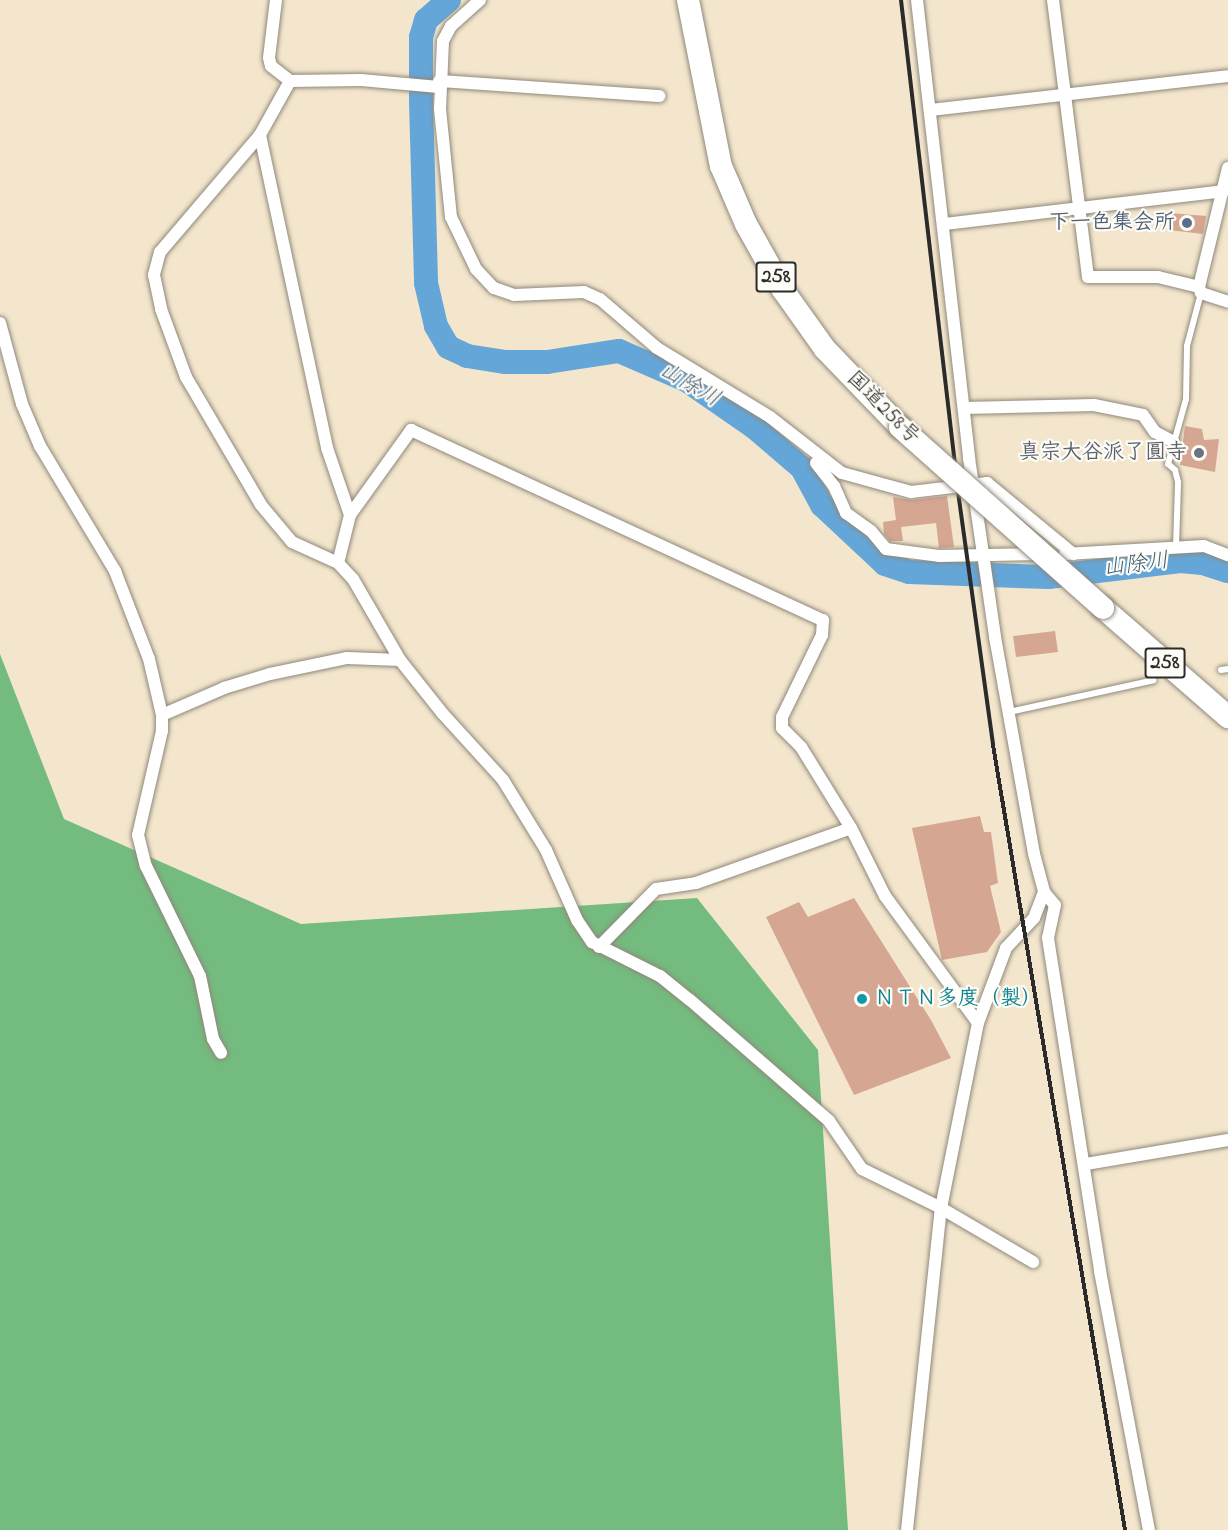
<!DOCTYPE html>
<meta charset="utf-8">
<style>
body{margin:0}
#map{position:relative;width:1228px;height:1530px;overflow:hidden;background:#f3e6cc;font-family:"Indie Flower","Klee One",sans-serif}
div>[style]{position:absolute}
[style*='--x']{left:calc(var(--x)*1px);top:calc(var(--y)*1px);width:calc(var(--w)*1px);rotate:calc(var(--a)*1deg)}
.forest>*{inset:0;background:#74bb7f}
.river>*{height:24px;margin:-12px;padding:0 12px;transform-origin:12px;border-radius:12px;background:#65a6d8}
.building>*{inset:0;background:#d5a692}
.roads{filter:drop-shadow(0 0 2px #8f887c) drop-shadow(0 0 2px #8f887c)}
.lane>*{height:6px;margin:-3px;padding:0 3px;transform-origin:3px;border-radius:3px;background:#fff}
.street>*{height:12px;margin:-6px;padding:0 6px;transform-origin:6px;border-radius:6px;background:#fff}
.highway>*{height:22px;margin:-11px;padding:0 11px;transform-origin:11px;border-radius:11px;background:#fff}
.rail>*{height:4px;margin:-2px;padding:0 2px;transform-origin:2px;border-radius:2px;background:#2b2b2b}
.bridges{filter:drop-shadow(0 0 2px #8f887c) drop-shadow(0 0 2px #8f887c)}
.highway-bridge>*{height:22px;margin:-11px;padding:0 11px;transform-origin:11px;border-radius:11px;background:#fff}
.dots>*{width:16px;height:16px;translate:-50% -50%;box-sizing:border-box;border:3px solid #fdfcf7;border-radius:50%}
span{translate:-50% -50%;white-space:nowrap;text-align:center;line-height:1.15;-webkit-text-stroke:4.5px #fdfcf7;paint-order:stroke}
.shield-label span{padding:2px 4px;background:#fdfcf7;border:2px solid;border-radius:4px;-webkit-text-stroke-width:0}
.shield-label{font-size:20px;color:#2b2b2b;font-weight:700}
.service-label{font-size:21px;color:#4e5e75;font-weight:700}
.right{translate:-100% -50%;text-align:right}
.street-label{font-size:21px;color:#2b2b2b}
.worship-label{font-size:21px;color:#5b616d;font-weight:700}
.culture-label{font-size:21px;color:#0d838f;font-weight:700}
.left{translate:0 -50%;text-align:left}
.water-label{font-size:22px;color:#425c70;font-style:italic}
</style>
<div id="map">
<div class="forest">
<i style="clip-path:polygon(0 654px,64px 819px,301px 924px,697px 898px,818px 1050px,848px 1530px,0 1530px)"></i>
</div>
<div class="river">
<i style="--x:449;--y:0;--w:30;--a:139"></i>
<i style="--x:426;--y:20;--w:18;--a:106"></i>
<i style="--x:421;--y:37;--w:64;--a:90"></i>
<i style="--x:421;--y:101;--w:182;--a:88.4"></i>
<i style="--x:426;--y:283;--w:44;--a:76.9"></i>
<i style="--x:436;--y:326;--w:24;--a:60"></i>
<i style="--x:448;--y:347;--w:21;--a:25"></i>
<i style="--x:467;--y:356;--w:39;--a:9"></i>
<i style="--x:506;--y:362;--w:41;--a:0"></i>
<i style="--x:547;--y:362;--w:73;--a:-8.7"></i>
<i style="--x:619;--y:351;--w:73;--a:23.4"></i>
<i style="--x:686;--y:380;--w:83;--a:34.7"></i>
<i style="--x:754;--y:427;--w:63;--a:40.5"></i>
<i style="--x:802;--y:468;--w:42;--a:61.6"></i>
<i style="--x:822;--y:505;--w:86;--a:43.1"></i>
<i style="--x:885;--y:564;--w:25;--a:18"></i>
<i style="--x:909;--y:572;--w:139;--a:2.1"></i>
<i style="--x:1048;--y:577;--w:133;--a:-6.9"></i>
<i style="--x:1180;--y:561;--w:23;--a:5"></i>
<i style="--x:1203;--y:563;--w:26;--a:18"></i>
</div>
<div class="building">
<i style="clip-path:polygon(1170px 213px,1206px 216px,1203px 234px,1169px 230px)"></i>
<i style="clip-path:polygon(1185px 426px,1202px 429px,1204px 440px,1219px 439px,1215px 472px,1180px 465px)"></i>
<i style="clip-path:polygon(947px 496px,954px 547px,939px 548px,936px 523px,901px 527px,903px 541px,890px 541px,884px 534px,883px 522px,896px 520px,893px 497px,912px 500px)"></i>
<i style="clip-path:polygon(1055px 631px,1058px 652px,1016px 657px,1013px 636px)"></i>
<i style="clip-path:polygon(980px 816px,984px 832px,991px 832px,998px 883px,990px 886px,1001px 932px,987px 952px,942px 960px,912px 828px)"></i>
<i style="clip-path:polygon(854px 898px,931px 1020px,951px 1058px,854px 1095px,766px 917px,799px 902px,808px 917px)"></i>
</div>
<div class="roads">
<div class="lane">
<i style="--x:1176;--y:547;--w:65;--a:-88.2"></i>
<i style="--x:1178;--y:482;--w:12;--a:-104"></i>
<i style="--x:1175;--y:470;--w:9;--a:-139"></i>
<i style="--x:1168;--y:464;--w:67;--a:-74.5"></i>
<i style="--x:1186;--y:399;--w:53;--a:-88.9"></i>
<i style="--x:1187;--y:346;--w:55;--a:-75.2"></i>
<i style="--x:1221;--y:670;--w:7;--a:-8"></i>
<i style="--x:1009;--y:712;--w:148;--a:-12.4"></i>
</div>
<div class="street">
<i style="--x:276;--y:0;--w:58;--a:96.9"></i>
<i style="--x:269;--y:58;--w:8;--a:76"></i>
<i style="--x:271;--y:66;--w:24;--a:38"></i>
<i style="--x:290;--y:81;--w:71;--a:-0.8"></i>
<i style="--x:361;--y:80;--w:78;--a:5.1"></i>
<i style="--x:480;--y:0;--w:39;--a:138"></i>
<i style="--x:451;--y:26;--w:17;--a:118"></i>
<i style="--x:443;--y:41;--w:68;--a:92.5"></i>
<i style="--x:440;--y:109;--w:109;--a:84.2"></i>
<i style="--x:451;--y:217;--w:58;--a:64.3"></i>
<i style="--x:476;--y:269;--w:26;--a:47"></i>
<i style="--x:494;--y:288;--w:21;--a:19"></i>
<i style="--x:514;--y:295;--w:70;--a:-2.5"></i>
<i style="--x:584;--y:292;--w:17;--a:24"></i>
<i style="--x:600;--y:299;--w:75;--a:40.7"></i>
<i style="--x:657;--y:348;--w:132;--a:31.4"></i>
<i style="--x:770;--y:417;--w:91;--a:37.9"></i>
<i style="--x:842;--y:473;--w:72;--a:15.4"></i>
<i style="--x:911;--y:492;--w:77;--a:-6.8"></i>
<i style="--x:987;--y:483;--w:112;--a:39.5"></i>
<i style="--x:917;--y:0;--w:461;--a:83.5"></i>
<i style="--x:969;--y:458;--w:181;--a:81.7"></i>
<i style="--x:995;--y:637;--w:220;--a:79.8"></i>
<i style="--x:1034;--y:854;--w:39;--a:75"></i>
<i style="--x:1044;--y:892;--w:17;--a:50"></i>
<i style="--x:1055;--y:905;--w:34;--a:102"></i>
<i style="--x:1048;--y:938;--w:337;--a:81.1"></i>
<i style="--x:1100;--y:1271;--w:264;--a:79.3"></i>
<i style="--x:1053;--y:0;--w:279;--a:82.8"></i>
<i style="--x:1088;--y:277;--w:70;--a:0"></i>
<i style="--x:1158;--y:277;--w:42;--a:13.7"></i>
<i style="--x:290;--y:81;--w:62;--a:119.1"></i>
<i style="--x:260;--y:135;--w:320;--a:77.9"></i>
<i style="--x:327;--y:448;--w:71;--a:71.1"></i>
<i style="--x:350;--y:515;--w:49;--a:104"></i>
<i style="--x:439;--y:81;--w:221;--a:3.9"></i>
<i style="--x:930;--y:110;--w:300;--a:-6.5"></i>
<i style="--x:260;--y:135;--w:154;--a:130.5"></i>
<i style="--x:160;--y:252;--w:24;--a:105"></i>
<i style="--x:154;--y:275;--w:35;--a:78"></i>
<i style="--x:161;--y:309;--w:72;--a:69.8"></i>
<i style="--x:186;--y:377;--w:148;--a:59.6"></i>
<i style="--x:261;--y:505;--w:48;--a:50"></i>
<i style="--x:292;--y:542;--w:51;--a:24.5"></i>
<i style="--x:338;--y:563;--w:22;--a:47"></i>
<i style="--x:353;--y:579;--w:94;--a:59.9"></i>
<i style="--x:400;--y:660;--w:69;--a:51.5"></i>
<i style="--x:443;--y:714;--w:89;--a:47.7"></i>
<i style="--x:503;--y:780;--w:82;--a:58.4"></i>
<i style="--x:546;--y:850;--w:77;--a:66.1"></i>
<i style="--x:577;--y:920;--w:27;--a:56"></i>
<i style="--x:592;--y:942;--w:76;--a:26.6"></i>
<i style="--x:660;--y:976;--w:38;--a:39"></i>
<i style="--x:690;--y:1000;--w:184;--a:41"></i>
<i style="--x:829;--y:1121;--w:58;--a:55.5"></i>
<i style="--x:862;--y:1169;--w:88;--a:26.3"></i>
<i style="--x:941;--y:1208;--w:107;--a:30.4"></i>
<i style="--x:1228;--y:168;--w:122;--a:103.7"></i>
<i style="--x:1199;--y:287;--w:6;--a:72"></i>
<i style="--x:1201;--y:293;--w:28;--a:18"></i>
<i style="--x:944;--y:224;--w:281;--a:-6.7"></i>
<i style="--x:0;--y:323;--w:84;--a:74.8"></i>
<i style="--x:22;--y:404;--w:46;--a:66.8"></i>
<i style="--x:40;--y:446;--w:146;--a:59"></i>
<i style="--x:115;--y:571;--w:94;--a:68.9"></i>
<i style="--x:149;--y:659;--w:57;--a:76.9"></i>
<i style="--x:162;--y:715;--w:16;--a:90"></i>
<i style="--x:162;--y:731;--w:107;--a:103"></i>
<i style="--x:138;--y:835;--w:32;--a:76"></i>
<i style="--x:146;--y:866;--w:123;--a:63.9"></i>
<i style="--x:200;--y:976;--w:64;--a:78.3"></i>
<i style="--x:213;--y:1039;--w:16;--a:60"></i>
<i style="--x:964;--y:408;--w:130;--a:-1.3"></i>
<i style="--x:1094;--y:405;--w:50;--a:11.5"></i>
<i style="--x:1143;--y:415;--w:21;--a:55"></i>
<i style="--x:1155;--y:432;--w:21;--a:28"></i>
<i style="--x:816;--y:463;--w:29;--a:52"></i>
<i style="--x:834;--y:486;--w:30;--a:66"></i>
<i style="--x:846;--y:513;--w:31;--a:36"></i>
<i style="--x:871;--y:531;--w:23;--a:50"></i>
<i style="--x:886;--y:549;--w:53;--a:7.5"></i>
<i style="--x:939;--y:556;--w:100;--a:-1.1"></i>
<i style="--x:350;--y:515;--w:105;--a:-54.3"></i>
<i style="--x:411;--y:430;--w:454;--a:24.8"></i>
<i style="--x:823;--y:620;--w:15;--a:94"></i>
<i style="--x:822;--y:635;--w:91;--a:116"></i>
<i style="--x:782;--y:717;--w:11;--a:90"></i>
<i style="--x:782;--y:728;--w:27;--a:45"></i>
<i style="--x:801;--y:747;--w:95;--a:58.3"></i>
<i style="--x:851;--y:828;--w:76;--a:63.4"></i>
<i style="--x:885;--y:896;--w:157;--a:53.8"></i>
<i style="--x:1065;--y:554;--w:139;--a:-3.3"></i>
<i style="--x:1204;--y:546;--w:26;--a:21"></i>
<i style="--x:162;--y:715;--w:68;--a:-23.5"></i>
<i style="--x:224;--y:688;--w:48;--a:-16.9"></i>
<i style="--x:270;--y:674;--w:79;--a:-11.7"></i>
<i style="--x:347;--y:658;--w:53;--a:2.2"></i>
<i style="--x:599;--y:947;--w:81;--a:-45.5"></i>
<i style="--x:656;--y:889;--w:40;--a:-8.5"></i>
<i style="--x:696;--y:883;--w:164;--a:-19.5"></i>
<i style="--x:1086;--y:1164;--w:144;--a:-9.6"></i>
<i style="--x:907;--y:1530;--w:324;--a:-84"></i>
<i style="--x:941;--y:1208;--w:189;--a:-78.7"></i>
<i style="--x:978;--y:1023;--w:80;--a:-69.5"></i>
<i style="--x:1006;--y:948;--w:41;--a:-47"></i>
<i style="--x:1034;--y:918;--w:28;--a:-69"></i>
</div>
<div class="highway">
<i style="--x:688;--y:0;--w:169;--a:78.8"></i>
<i style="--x:721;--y:166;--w:63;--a:66.7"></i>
<i style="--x:746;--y:224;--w:76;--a:60.7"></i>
<i style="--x:783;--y:290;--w:72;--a:54.6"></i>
<i style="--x:825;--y:349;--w:108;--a:46.1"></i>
<i style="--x:1103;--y:608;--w:166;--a:41.1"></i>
</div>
</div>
<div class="rail">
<i style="--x:901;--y:0;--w:502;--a:83.37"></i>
<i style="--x:959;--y:499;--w:248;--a:82.1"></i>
<i style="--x:993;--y:745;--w:796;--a:80.45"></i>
</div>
<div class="bridges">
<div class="highway-bridge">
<i style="--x:900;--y:427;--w:272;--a:41.7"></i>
</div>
</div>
<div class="dots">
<i style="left:1187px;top:223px;background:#5c6f8a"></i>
<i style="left:1199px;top:453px;background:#6b7280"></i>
<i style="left:862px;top:999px;background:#0f9aa8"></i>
</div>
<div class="shield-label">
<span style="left:776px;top:277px">258</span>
<span style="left:1165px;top:663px">258</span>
</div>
<div class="service-label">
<span class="right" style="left:1175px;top:223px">下一色集会所</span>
</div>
<div class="street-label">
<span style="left:883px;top:408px;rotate:45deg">国道258号</span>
</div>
<div class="worship-label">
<span class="right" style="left:1187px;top:453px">真宗大谷派了圓寺</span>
</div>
<div class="culture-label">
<span class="left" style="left:874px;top:999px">ＮＴＮ多度（製）</span>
</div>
<div class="water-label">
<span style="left:689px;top:386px;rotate:30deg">山除川</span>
<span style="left:1136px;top:566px;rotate:-7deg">山除川</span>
</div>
</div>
